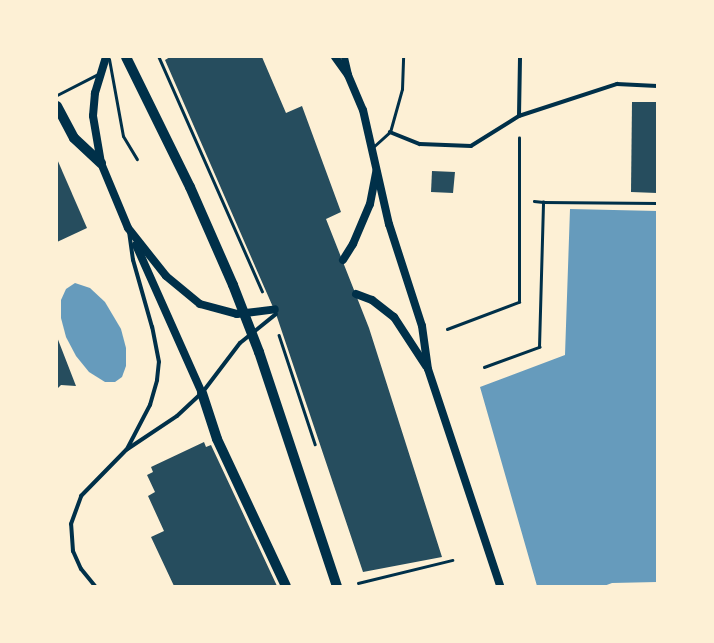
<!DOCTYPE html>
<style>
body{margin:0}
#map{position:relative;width:714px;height:643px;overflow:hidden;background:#fdf0d5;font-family:Helvetica,sans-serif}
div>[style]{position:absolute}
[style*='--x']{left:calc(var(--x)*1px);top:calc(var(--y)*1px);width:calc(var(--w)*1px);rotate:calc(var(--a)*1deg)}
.water>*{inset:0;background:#669bbc}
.pier>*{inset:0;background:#fdf0d5}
.building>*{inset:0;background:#264d5e}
.path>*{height:2.5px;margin:-1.25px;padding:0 1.25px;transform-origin:1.25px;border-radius:1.25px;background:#003049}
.service>*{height:3px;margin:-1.5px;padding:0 1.5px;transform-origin:1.5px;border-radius:1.5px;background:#003049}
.pedestrian>*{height:3.5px;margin:-1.75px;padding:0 1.75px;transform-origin:1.75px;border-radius:1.75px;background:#003049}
.minor>*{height:4px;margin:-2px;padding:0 2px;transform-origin:2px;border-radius:2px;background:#003049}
.tertiary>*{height:7px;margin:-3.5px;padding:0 3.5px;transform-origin:3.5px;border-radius:3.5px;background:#003049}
.secondary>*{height:8px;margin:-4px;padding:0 4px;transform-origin:4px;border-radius:4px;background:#003049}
.primary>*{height:10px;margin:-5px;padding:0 5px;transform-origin:5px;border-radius:5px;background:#003049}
span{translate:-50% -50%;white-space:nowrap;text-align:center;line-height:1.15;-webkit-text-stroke:4px #fdf0d5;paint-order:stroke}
.frame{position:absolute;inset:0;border:58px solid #fdf0d5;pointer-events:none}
</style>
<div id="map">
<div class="water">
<i style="clip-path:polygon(570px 209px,657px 211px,657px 586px,537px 586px,480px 387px,565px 355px)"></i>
<i style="clip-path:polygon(75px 283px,90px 288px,105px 302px,121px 329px,126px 348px,126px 366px,122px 377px,115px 382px,105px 382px,89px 372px,76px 356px,66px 337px,61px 318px,61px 300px,66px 289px)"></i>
</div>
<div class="pier">
<i style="clip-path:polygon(657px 582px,657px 586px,604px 586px,612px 583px)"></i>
</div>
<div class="building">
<i style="clip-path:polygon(170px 57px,262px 57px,286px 113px,302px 106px,341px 212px,326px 219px,369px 328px,442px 557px,363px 572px,276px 314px,165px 60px)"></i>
<i style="clip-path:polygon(632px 102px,657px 102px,657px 193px,631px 192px)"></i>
<i style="clip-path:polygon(57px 159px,87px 228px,57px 242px)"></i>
<i style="clip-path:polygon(432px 171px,455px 172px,453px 193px,431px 192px)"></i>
<i style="clip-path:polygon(57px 337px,76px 386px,61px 385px,57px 389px)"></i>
<i style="clip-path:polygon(204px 442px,206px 447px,211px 445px,277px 586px,174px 586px,151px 537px,164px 531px,148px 496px,155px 492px,147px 475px,153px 472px,151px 467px)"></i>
</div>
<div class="path">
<i style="--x:159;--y:57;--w:256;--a:66.2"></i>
<i style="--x:534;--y:201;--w:9;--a:6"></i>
<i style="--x:447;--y:329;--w:77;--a:-20.6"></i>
<i style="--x:519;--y:302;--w:164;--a:-90"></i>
<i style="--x:279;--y:335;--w:115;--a:71.7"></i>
<i style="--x:484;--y:367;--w:59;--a:-20"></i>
<i style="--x:539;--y:347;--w:145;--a:-88.4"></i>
<i style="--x:543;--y:202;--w:114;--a:0.5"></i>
<i style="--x:358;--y:583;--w:97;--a:-13.7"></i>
</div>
<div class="service">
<i style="--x:109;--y:59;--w:78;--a:79.7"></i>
<i style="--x:123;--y:136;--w:27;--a:59"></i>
<i style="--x:57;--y:95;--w:48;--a:-27.1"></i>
<i style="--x:372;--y:148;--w:24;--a:-42"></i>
<i style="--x:390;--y:132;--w:45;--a:-74.4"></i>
<i style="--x:402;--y:89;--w:32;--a:-88"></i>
</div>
<div class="pedestrian">
<i style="--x:519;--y:116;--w:59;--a:-89"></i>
<i style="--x:390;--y:132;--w:32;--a:22"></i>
<i style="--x:420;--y:144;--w:51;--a:2.2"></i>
<i style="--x:471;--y:146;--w:57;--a:-32"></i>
<i style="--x:519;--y:116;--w:103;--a:-18.1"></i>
<i style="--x:617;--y:84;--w:40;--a:2.9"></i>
</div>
<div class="minor">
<i style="--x:127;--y:449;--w:50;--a:-62.4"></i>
<i style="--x:150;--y:405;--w:26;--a:-74"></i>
<i style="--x:157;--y:380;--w:18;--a:-84"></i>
<i style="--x:159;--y:362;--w:36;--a:-101"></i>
<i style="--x:152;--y:327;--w:70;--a:-105.8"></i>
<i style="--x:133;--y:260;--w:29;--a:-98"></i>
<i style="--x:95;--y:586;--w:22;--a:-129"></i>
<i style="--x:81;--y:569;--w:20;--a:-114"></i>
<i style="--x:73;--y:551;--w:27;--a:-94"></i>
<i style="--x:71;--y:524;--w:30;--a:-70"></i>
<i style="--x:81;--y:496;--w:64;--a:-45.6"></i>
<i style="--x:126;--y:450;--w:61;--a:-33.7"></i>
<i style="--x:177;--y:416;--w:34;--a:-43"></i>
<i style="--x:202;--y:393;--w:63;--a:-52.8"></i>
<i style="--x:240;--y:343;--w:46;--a:-38.9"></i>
</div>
<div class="tertiary">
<i style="--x:344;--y:57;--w:18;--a:77"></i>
</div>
<div class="secondary">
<i style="--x:106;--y:57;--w:38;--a:107"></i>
<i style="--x:95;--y:93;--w:23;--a:95"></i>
<i style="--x:93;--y:116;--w:48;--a:80.3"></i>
<i style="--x:101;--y:163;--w:70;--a:67.4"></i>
<i style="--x:128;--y:228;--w:61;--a:51.6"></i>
<i style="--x:166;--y:276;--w:44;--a:39.5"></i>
<i style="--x:200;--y:304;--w:38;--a:15"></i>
<i style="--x:237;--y:314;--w:38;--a:-7"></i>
<i style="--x:335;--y:57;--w:22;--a:54"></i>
<i style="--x:348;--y:75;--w:38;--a:67"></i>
<i style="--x:363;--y:110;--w:117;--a:77.2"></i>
<i style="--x:389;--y:224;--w:107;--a:72.1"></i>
<i style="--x:422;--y:326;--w:43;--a:82.1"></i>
<i style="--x:428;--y:369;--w:229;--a:71.6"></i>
<i style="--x:136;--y:245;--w:162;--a:66"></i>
<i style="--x:343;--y:260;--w:19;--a:-58"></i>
<i style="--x:353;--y:244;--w:43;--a:-67"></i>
<i style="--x:370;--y:204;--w:33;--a:-79"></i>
<i style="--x:356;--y:294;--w:17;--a:21"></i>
<i style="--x:372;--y:300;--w:28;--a:38"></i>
<i style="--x:394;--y:317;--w:59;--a:56.9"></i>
</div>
<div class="primary">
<i style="--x:126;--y:57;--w:145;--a:63.8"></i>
<i style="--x:190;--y:187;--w:107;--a:66.3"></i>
<i style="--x:233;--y:285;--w:72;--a:68.8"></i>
<i style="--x:259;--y:352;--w:247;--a:71.6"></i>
<i style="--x:57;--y:106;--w:36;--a:62"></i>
<i style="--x:74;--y:138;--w:37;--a:43"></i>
<i style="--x:202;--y:393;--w:48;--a:71.9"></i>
<i style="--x:217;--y:439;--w:162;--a:64.9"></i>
</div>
<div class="frame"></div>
</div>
